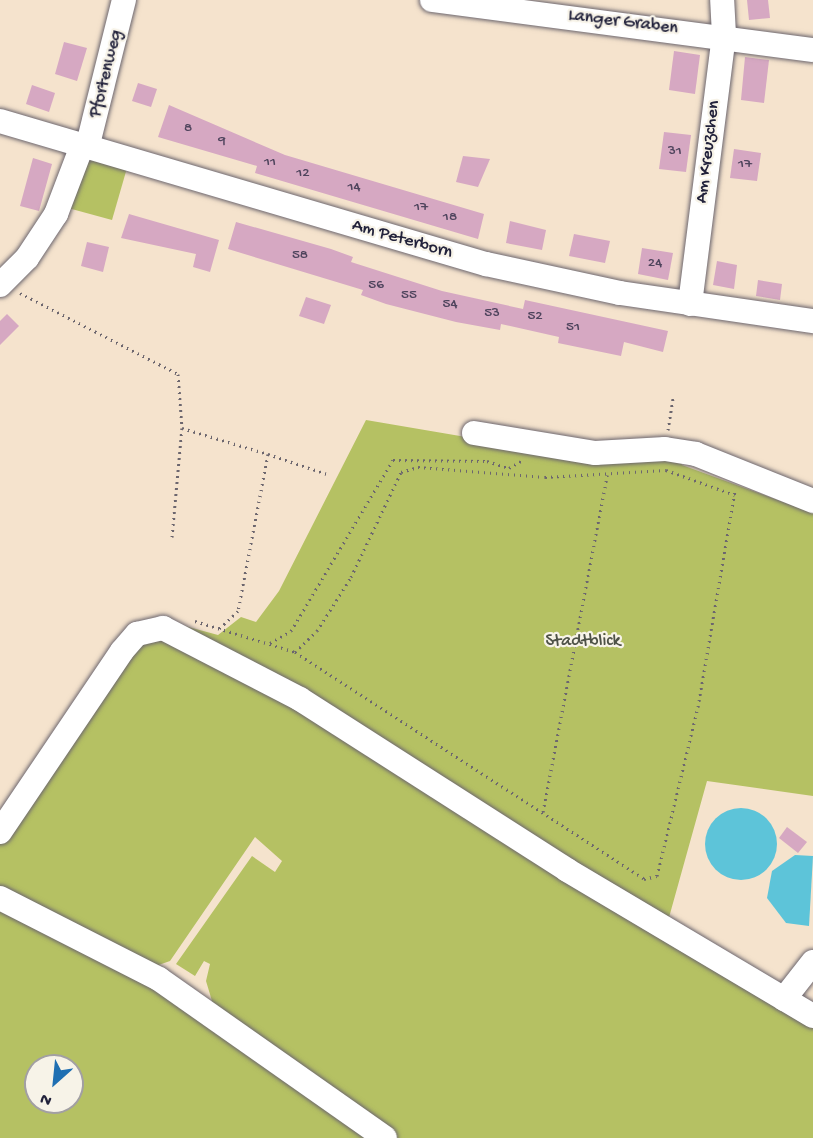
<!DOCTYPE html>
<style>
body{margin:0}
#map{position:relative;width:813px;height:1138px;overflow:hidden;background:#f5e3cd;font-family:"Gochi Hand",sans-serif}
div>[style]{position:absolute}
[style*='--x']{left:calc(var(--x)*1px);top:calc(var(--y)*1px);width:calc(var(--w)*1px);rotate:calc(var(--a)*1deg)}
.green>*{inset:0;background:#b5c163}
.water>*{inset:0;background:#5dc4d9}
.round{border-radius:50%}
.building>*{inset:0;background:#d6a8c2}
.path>*{height:3px;margin-top:-1.5px;transform-origin:0;background:repeating-linear-gradient(90deg,#6c666e 0 1.5px,transparent 0 6px)}
.roads{filter:drop-shadow(0 0 2px #6c666e) drop-shadow(0 0 2px #6c666e)}
.minor>*{height:24px;margin:-12px;padding:0 12px;transform-origin:12px;border-radius:12px;background:#fff}
span{translate:-50% -50%;white-space:nowrap;text-align:center;line-height:1.15;-webkit-text-stroke:4.5px #f7f3e8;paint-order:stroke}
.number-label{font-size:15px;color:#4f445d}
.number-label span{-webkit-text-stroke-width:0}
.street-label{font-size:18px;color:#22223b}
.park-label{font-size:18px;color:#4e5247}
.north{position:absolute;left:24px;top:1054px;width:60px;height:60px;box-sizing:border-box;background:#f7f3e8;border:2px solid #a29fa3;border-radius:50%;rotate:207deg;font-size:16px;font-weight:700;line-height:24px;text-align:center;color:#22223b}
.north::after{content:'';display:block;margin:auto;width:21px;height:27px;background:#1f6fb2;clip-path:polygon(50% 0,100% 100%,50% 72%,0 100%)}
</style>
<div id="map">
<div class="green">
<i style="clip-path:polygon(88px 157px,127px 168px,112px 220px,68px 208px)"></i>
<i style="clip-path:polygon(366px 420px,596px 459px,679px 457px,682px 465px,813px 513px,813px 796px,707px 781px,668px 921px,159px 619px,218px 635px,241px 617px,256px 622px,279px 591px)"></i>
<i style="clip-path:polygon(148px 634px,222px 665px,813px 1022px,813px 1138px,395px 1138px,215px 1011px,206px 981px,210px 964px,204px 961px,195px 976px,176px 964px,252px 856px,275px 872px,282px 861px,255px 837px,170px 961px,150px 968px,0 893px,0 839px)"></i>
<i style="clip-path:polygon(evenodd,0 904px,153px 983px,378px 1138px,0 1138px,0 904px,36px 1066px,72px 1066px,72px 1102px,36px 1102px,36px 1066px)"></i>
</div>
<div class="water">
<i class="round" style="left:705px;top:808px;width:72px;height:72px"></i>
<i style="clip-path:polygon(795px 855px,813px 856px,809px 926px,786px 923px,767px 898px,772px 871px)"></i>
</div>
<div class="building">
<i style="clip-path:polygon(747px 0,768px 0,770px 18px,749px 20px)"></i>
<i style="clip-path:polygon(64px 42px,87px 48px,77px 81px,55px 74px)"></i>
<i style="clip-path:polygon(674px 51px,700px 55px,695px 94px,669px 90px)"></i>
<i style="clip-path:polygon(745px 57px,769px 60px,764px 103px,741px 100px)"></i>
<i style="clip-path:polygon(138px 83px,157px 89px,151px 107px,132px 101px)"></i>
<i style="clip-path:polygon(32px 85px,55px 93px,49px 112px,26px 104px)"></i>
<i style="clip-path:polygon(169px 105px,285px 155px,484px 214px,478px 239px,255px 173px,257px 166px,158px 137px)"></i>
<i style="clip-path:polygon(664px 132px,691px 135px,686px 172px,659px 169px)"></i>
<i style="clip-path:polygon(734px 149px,761px 153px,757px 181px,730px 178px)"></i>
<i style="clip-path:polygon(463px 156px,490px 159px,478px 187px,456px 182px)"></i>
<i style="clip-path:polygon(33px 158px,52px 164px,39px 211px,20px 206px)"></i>
<i style="clip-path:polygon(129px 214px,219px 240px,210px 272px,193px 267px,196px 254px,121px 238px)"></i>
<i style="clip-path:polygon(510px 221px,546px 230px,542px 250px,506px 243px)"></i>
<i style="clip-path:polygon(236px 222px,331px 249px,353px 257px,351px 262px,442px 291px,523px 309px,525px 300px,668px 331px,663px 352px,624px 342px,621px 356px,558px 343px,559px 337px,501px 324px,500px 330px,456px 322px,386px 304px,361px 295px,363px 290px,228px 249px)"></i>
<i style="clip-path:polygon(574px 234px,610px 241px,605px 263px,569px 256px)"></i>
<i style="clip-path:polygon(87px 242px,109px 247px,103px 272px,81px 266px)"></i>
<i style="clip-path:polygon(642px 248px,673px 253px,668px 280px,638px 274px)"></i>
<i style="clip-path:polygon(717px 261px,737px 265px,734px 289px,713px 285px)"></i>
<i style="clip-path:polygon(758px 280px,782px 284px,780px 300px,756px 296px)"></i>
<i style="clip-path:polygon(306px 297px,331px 305px,324px 324px,299px 316px)"></i>
<i style="clip-path:polygon(7px 314px,19px 326px,0 345px,0 321px)"></i>
<i style="clip-path:polygon(787px 827px,807px 842px,798px 853px,779px 838px)"></i>
</div>
<div class="path">
<i style="--x:20;--y:293;--w:178;--a:27.1"></i>
<i style="--x:178;--y:374;--w:54;--a:85.8"></i>
<i style="--x:182;--y:428;--w:90;--a:16.8"></i>
<i style="--x:268;--y:454;--w:160;--a:100.8"></i>
<i style="--x:238;--y:611;--w:26;--a:137"></i>
<i style="--x:668;--y:430;--w:32;--a:-81"></i>
<i style="--x:268;--y:454;--w:65;--a:18.7"></i>
<i style="--x:172;--y:537;--w:109;--a:-84.8"></i>
<i style="--x:195;--y:621;--w:105;--a:17.2"></i>
<i style="--x:295;--y:652;--w:416;--a:33"></i>
<i style="--x:644;--y:879;--w:13;--a:-13"></i>
<i style="--x:657;--y:876;--w:174;--a:-76.4"></i>
<i style="--x:698;--y:707;--w:220;--a:-80.3"></i>
<i style="--x:270;--y:643;--w:24;--a:-30"></i>
<i style="--x:291;--y:631;--w:199;--a:-59.2"></i>
<i style="--x:393;--y:460;--w:94;--a:0.6"></i>
<i style="--x:487;--y:461;--w:23;--a:18"></i>
<i style="--x:509;--y:468;--w:14;--a:-30"></i>
<i style="--x:295;--y:652;--w:30;--a:-44"></i>
<i style="--x:317;--y:631;--w:64;--a:-57.8"></i>
<i style="--x:351;--y:577;--w:116;--a:-64.5"></i>
<i style="--x:401;--y:472;--w:18;--a:-16"></i>
<i style="--x:418;--y:467;--w:127;--a:4.5"></i>
<i style="--x:545;--y:477;--w:121;--a:-3.3"></i>
<i style="--x:666;--y:470;--w:73;--a:19.9"></i>
<i style="--x:543;--y:812;--w:343;--a:-79.2"></i>
</div>
<div class="roads">
<div class="minor">
<i style="--x:432;--y:0;--w:384;--a:7.5"></i>
<i style="--x:0;--y:121;--w:507;--a:16.4"></i>
<i style="--x:486;--y:264;--w:137;--a:12.2"></i>
<i style="--x:620;--y:293;--w:195;--a:8.3"></i>
<i style="--x:87;--y:148;--w:153;--a:-76"></i>
<i style="--x:0;--y:285;--w:38;--a:-45"></i>
<i style="--x:27;--y:258;--w:53;--a:-56.6"></i>
<i style="--x:56;--y:214;--w:73;--a:-69.1"></i>
<i style="--x:690;--y:304;--w:271;--a:-82.8"></i>
<i style="--x:724;--y:35;--w:35;--a:-93"></i>
<i style="--x:474;--y:433;--w:123;--a:9.4"></i>
<i style="--x:595;--y:453;--w:70;--a:-3.3"></i>
<i style="--x:665;--y:449;--w:31;--a:9"></i>
<i style="--x:696;--y:454;--w:126;--a:21.9"></i>
<i style="--x:0;--y:832;--w:218;--a:-56"></i>
<i style="--x:122;--y:651;--w:23;--a:-49"></i>
<i style="--x:137;--y:634;--w:27;--a:-13"></i>
<i style="--x:163;--y:628;--w:154;--a:27.4"></i>
<i style="--x:300;--y:699;--w:317;--a:32.6"></i>
<i style="--x:567;--y:870;--w:286;--a:30.7"></i>
<i style="--x:0;--y:898;--w:178;--a:27"></i>
<i style="--x:159;--y:979;--w:276;--a:35.1"></i>
<i style="--x:784;--y:999;--w:47;--a:-51.9"></i>
</div>
</div>
<div class="number-label">
<span style="left:188px;top:129px">8</span>
<span style="left:222px;top:142px">9</span>
<span style="left:675px;top:152px">31</span>
<span style="left:270px;top:163px">11</span>
<span style="left:745px;top:165px">17</span>
<span style="left:303px;top:174px">12</span>
<span style="left:354px;top:188px">14</span>
<span style="left:421px;top:208px">17</span>
<span style="left:450px;top:218px">18</span>
<span style="left:300px;top:256px">58</span>
<span style="left:655px;top:264px">24</span>
<span style="left:376px;top:286px">56</span>
<span style="left:409px;top:296px">55</span>
<span style="left:450px;top:305px">54</span>
<span style="left:492px;top:314px">53</span>
<span style="left:535px;top:317px">52</span>
<span style="left:573px;top:328px">51</span>
</div>
<div class="street-label">
<span style="left:623px;top:23px;rotate:7deg">Langer Graben</span>
<span style="left:107px;top:74px;rotate:-76deg">Pfortenweg</span>
<span style="left:709px;top:152px;rotate:-83deg">Am Kreuzchen</span>
<span style="left:402px;top:240px;rotate:16deg">Am Peterborn</span>
</div>
<div class="park-label">
<span style="left:583px;top:642px">Stadtblick</span>
</div>
<div class="north">N</div>
</div>
